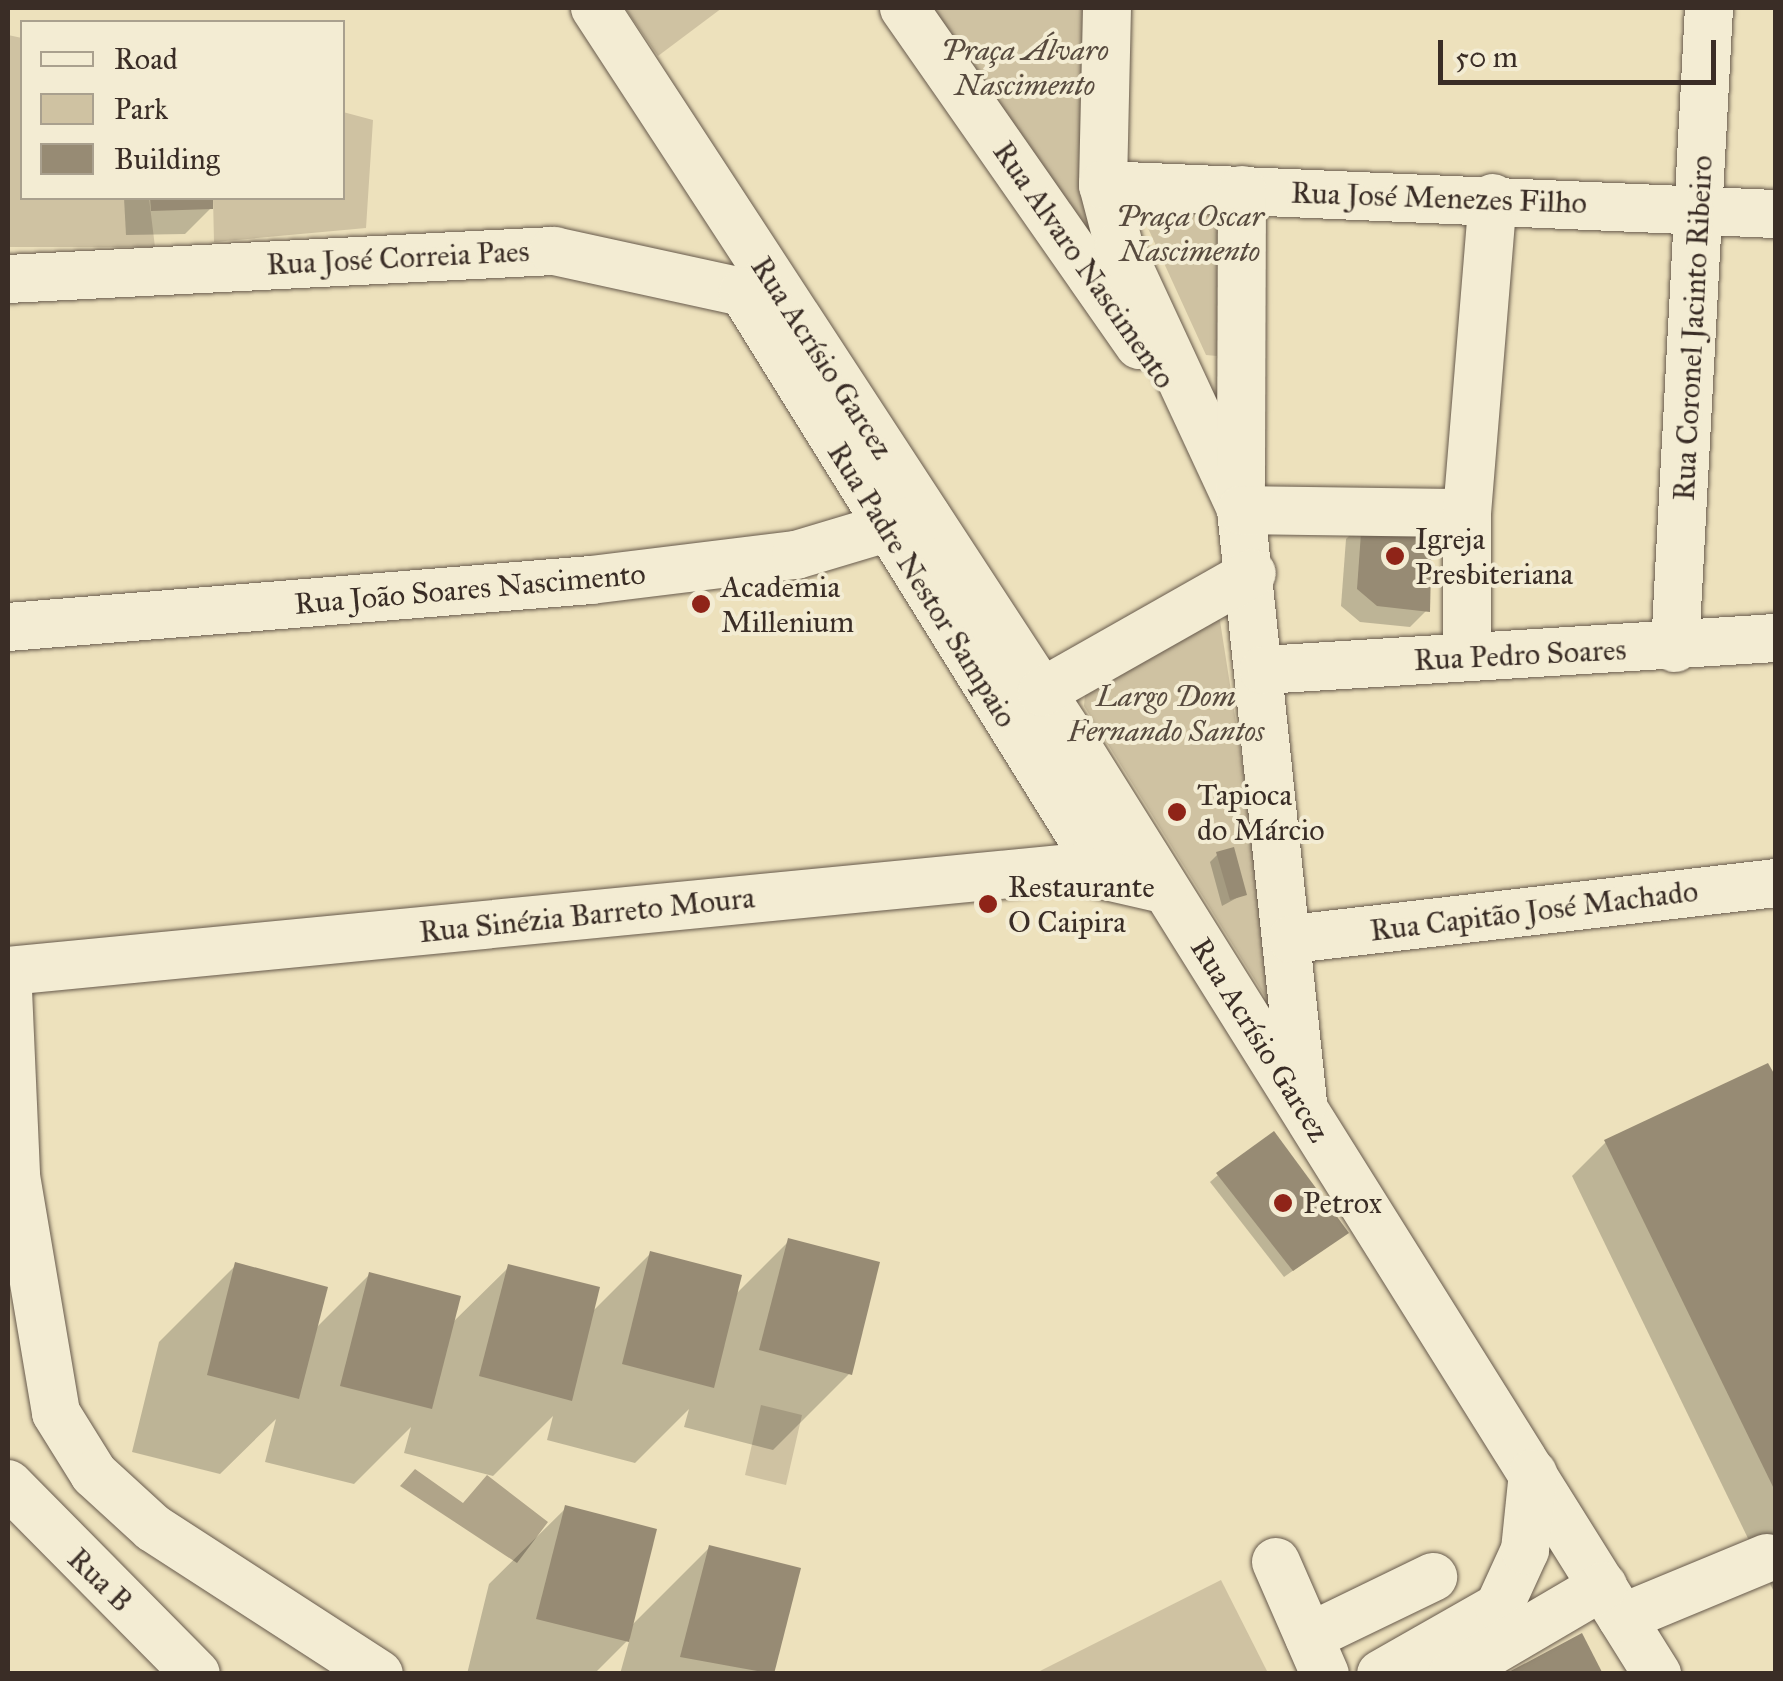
<!DOCTYPE html>
<meta charset="utf-8">
<style>
body{margin:0}
#map{position:relative;width:1783px;height:1681px;overflow:hidden;background:#ede1bc;font-family:"IM FELL Great Primer",serif}
div>[style]{position:absolute}
[style*='--x']{left:calc(var(--x)*1px);top:calc(var(--y)*1px);width:calc(var(--w)*1px);rotate:calc(var(--a)*1deg)}
.green>*{inset:0;background:#cfc2a2}
.water>*{inset:0;background:#b0a489}
.shadow>*{inset:0;background:#0003}
.building>*{inset:0;background:#978b74}
.roads{filter:drop-shadow(0 0 2px #675a4c) drop-shadow(0 0 2px #675a4c)}
.minor>*{height:48px;margin:-24px;padding:0 24px;transform-origin:24px;border-radius:24px;background:#f3ecd3}
.dots>*{width:28px;height:28px;translate:-50% -50%;box-sizing:border-box;border:5px solid #f3ecd3;border-radius:50%}
span{translate:-50% -50%;white-space:nowrap;text-align:center;line-height:1.15;-webkit-text-stroke:8px #f3ecd3;paint-order:stroke}
.park-label{font-size:30px;color:#584b3f;font-style:italic}
.street-label{font-size:30px;color:#3a2d26}
.poi-label{font-size:30px;color:#3a2d26}
.left{translate:0 -50%;text-align:left}
.frame{position:absolute;inset:0;border:10px solid #3a2d26;pointer-events:none}
.legend{position:absolute;left:20px;top:20px;width:325px;height:180px;box-sizing:border-box;background:#f3ecd3;border:2px solid #a9a08e;margin:0;padding:12px 18px;list-style:none;font-size:30px;color:#3a2d26}
.legend li{display:flex;align-items:center;gap:20px;height:50px}
.legend b{width:50px;border:2px solid #a9a08e}
.scale{position:absolute;left:1438px;top:40px;width:278px;height:45px;box-sizing:border-box;border:5px solid #3a2d26;border-top:0;padding-left:12px;font-size:30px;line-height:35px;white-space:nowrap;color:#3a2d26;-webkit-text-stroke:8px #f3ecd3;paint-order:stroke}
</style>
<div id="map">
<div class="green">
<i style="clip-path:polygon(625px 8px,722px 8px,658px 56px)"></i>
<i style="clip-path:polygon(917px 8px,1083px 8px,1083px 165px,1139px 341px)"></i>
<i style="clip-path:polygon(8px 35px,22px 38px,22px 198px,149px 198px,155px 247px,8px 247px)"></i>
<i style="clip-path:polygon(343px 112px,373px 120px,366px 228px,214px 242px,213px 198px,342px 198px)"></i>
<i style="clip-path:polygon(1166px 194px,1231px 203px,1217px 356px,1206px 355px,1142px 215px)"></i>
<i style="clip-path:polygon(1217px 602px,1284px 1027px,1084px 706px,1085px 695px)"></i>
<i style="clip-path:polygon(761px 1405px,802px 1415px,786px 1485px,745px 1475px)"></i>
<i style="clip-path:polygon(1221px 1580px,1268px 1673px,1036px 1673px)"></i>
</div>
<div class="water">
<i style="clip-path:polygon(415px 1469px,463px 1503px,487px 1475px,548px 1522px,517px 1563px,400px 1486px)"></i>
</div>
<div class="shadow">
<i style="clip-path:polygon(124px 198px,211px 198px,211px 208px,185px 234px,126px 235px)"></i>
<i style="clip-path:polygon(1363px 522px,1427px 610px,1410px 627px,1360px 622px,1341px 606px,1346px 539px)"></i>
<i style="clip-path:polygon(1218px 854px,1244px 894px,1222px 906px,1210px 862px)"></i>
<i style="clip-path:polygon(1767px 1066px,1776px 1083px,1776px 1596px,1572px 1176px,1605px 1143px)"></i>
<i style="clip-path:polygon(1218px 1175px,1346px 1233px,1284px 1277px,1210px 1182px)"></i>
<i style="clip-path:polygon(789px 1241px,850px 1373px,773px 1450px,684px 1427px,689px 1409px,635px 1463px,547px 1440px,553px 1416px,493px 1476px,404px 1453px,411px 1427px,354px 1484px,265px 1462px,276px 1419px,220px 1474px,132px 1452px,159px 1342px,236px 1265px,314px 1330px,369px 1275px,451px 1324px,509px 1267px,591px 1313px,651px 1253px,735px 1295px)"></i>
<i style="clip-path:polygon(566px 1508px,630px 1627px,710px 1547px,771px 1674px,620px 1674px,630px 1638px,594px 1674px,467px 1674px,489px 1584px)"></i>
</div>
<div class="building">
<i style="clip-path:polygon(150px 198px,213px 198px,213px 209px,151px 211px)"></i>
<i style="clip-path:polygon(1362px 519px,1432px 522px,1430px 612px,1377px 606px,1357px 589px)"></i>
<i style="clip-path:polygon(1234px 847px,1247px 895px,1230px 900px,1216px 852px)"></i>
<i style="clip-path:polygon(1768px 1063px,1776px 1077px,1776px 1493px,1604px 1140px)"></i>
<i style="clip-path:polygon(1274px 1131px,1349px 1233px,1293px 1271px,1216px 1173px)"></i>
<i style="clip-path:polygon(788px 1238px,880px 1262px,852px 1375px,759px 1350px)"></i>
<i style="clip-path:polygon(650px 1251px,742px 1275px,714px 1388px,622px 1364px)"></i>
<i style="clip-path:polygon(235px 1262px,328px 1287px,299px 1399px,207px 1375px)"></i>
<i style="clip-path:polygon(508px 1264px,600px 1287px,572px 1401px,479px 1376px)"></i>
<i style="clip-path:polygon(369px 1272px,461px 1296px,432px 1409px,340px 1386px)"></i>
<i style="clip-path:polygon(565px 1505px,657px 1529px,629px 1642px,536px 1619px)"></i>
<i style="clip-path:polygon(709px 1545px,801px 1568px,774px 1674px,680px 1657px)"></i>
<i style="clip-path:polygon(1582px 1633px,1603px 1674px,1505px 1674px)"></i>
</div>
<div class="roads">
<div class="minor">
<i style="--x:595;--y:8;--w:867;--a:56.86"></i>
<i style="--x:1069;--y:734;--w:1109;--a:57.97"></i>
<i style="--x:904;--y:8;--w:411;--a:55.1"></i>
<i style="--x:1107;--y:8;--w:177;--a:91.3"></i>
<i style="--x:1103;--y:185;--w:63;--a:75.3"></i>
<i style="--x:1119;--y:246;--w:288;--a:65.1"></i>
<i style="--x:1103;--y:185;--w:674;--a:2.47"></i>
<i style="--x:1242;--y:190;--w:320;--a:90.2"></i>
<i style="--x:1241;--y:510;--w:596;--a:84.03"></i>
<i style="--x:8;--y:279;--w:547;--a:-2.94"></i>
<i style="--x:554;--y:251;--w:235;--a:12.3"></i>
<i style="--x:743;--y:292;--w:686;--a:58.16"></i>
<i style="--x:1241;--y:510;--w:226;--a:0.8"></i>
<i style="--x:8;--y:627;--w:585;--a:-4.61"></i>
<i style="--x:591;--y:580;--w:207;--a:-7"></i>
<i style="--x:796;--y:555;--w:136;--a:-16.7"></i>
<i style="--x:1675;--y:648;--w:641;--a:-86.96"></i>
<i style="--x:1467;--y:657;--w:144;--a:-90"></i>
<i style="--x:1467;--y:513;--w:316;--a:-85.3"></i>
<i style="--x:1264;--y:670;--w:513;--a:-3.58"></i>
<i style="--x:1042;--y:692;--w:241;--a:-29.5"></i>
<i style="--x:1292;--y:939;--w:487;--a:-6.6"></i>
<i style="--x:8;--y:971;--w:1069;--a:-5.53"></i>
<i style="--x:1072;--y:868;--w:94;--a:12.9"></i>
<i style="--x:8;--y:990;--w:186;--a:87.5"></i>
<i style="--x:16;--y:1176;--w:240;--a:80.4"></i>
<i style="--x:56;--y:1413;--w:72;--a:58.1"></i>
<i style="--x:94;--y:1474;--w:80;--a:42.5"></i>
<i style="--x:153;--y:1528;--w:269;--a:32.9"></i>
<i style="--x:8;--y:1484;--w:267;--a:45.3"></i>
<i style="--x:1276;--y:1562;--w:122;--a:66.4"></i>
<i style="--x:1622;--y:1618;--w:157;--a:-22.5"></i>
<i style="--x:1309;--y:1637;--w:138;--a:-25.8"></i>
<i style="--x:1381;--y:1674;--w:136;--a:-29.6"></i>
<i style="--x:1499;--y:1607;--w:63;--a:-65.5"></i>
<i style="--x:1525;--y:1550;--w:77;--a:-84.1"></i>
<i style="--x:1453;--y:1674;--w:174;--a:-30.4"></i>
</div>
</div>
<div class="dots">
<i style="left:1395px;top:556px;background:#8f2418"></i>
<i style="left:701px;top:604px;background:#8f2418"></i>
<i style="left:1177px;top:812px;background:#8f2418"></i>
<i style="left:988px;top:904px;background:#8f2418"></i>
<i style="left:1283px;top:1203px;background:#8f2418"></i>
</div>
<div class="park-label">
<span style="left:1025px;top:67px">Praça Álvaro<br>Nascimento</span>
<span style="left:1190px;top:233px">Praça Oscar<br>Nascimento</span>
<span style="left:1166px;top:713px">Largo Dom<br>Fernando Santos</span>
</div>
<div class="street-label">
<span style="left:1439px;top:198px;rotate:2deg">Rua José Menezes Filho</span>
<span style="left:398px;top:258px;rotate:-3deg">Rua José Correia Paes</span>
<span style="left:1084px;top:265px;rotate:55deg">Rua Alvaro Nascimento</span>
<span style="left:1693px;top:328px;rotate:-87deg">Rua Coronel Jacinto Ribeiro</span>
<span style="left:822px;top:358px;rotate:57deg">Rua Acrísio Garcez</span>
<span style="left:922px;top:585px;rotate:58deg">Rua Padre Nestor Sampaio</span>
<span style="left:470px;top:589px;rotate:-5deg">Rua João Soares Nascimento</span>
<span style="left:1520px;top:655px;rotate:-3deg">Rua Pedro Soares</span>
<span style="left:1534px;top:911px;rotate:-7deg">Rua Capitão José Machado</span>
<span style="left:587px;top:915px;rotate:-6deg">Rua Sinézia Barreto Moura</span>
<span style="left:1260px;top:1040px;rotate:58deg">Rua Acrísio Garcez</span>
<span style="left:100px;top:1580px;rotate:44deg">Rua B</span>
</div>
<div class="poi-label">
<span class="left" style="left:1415px;top:556px">Igreja<br>Presbiteriana</span>
<span class="left" style="left:721px;top:604px">Academia<br>Millenium</span>
<span class="left" style="left:1197px;top:812px">Tapioca<br>do Márcio</span>
<span class="left" style="left:1008px;top:904px">Restaurante<br>O Caipira</span>
<span class="left" style="left:1303px;top:1203px">Petrox</span>
</div>
<div class="frame"></div>
<ul class="legend">
<li><b style="height:12px;background:#f3ecd3"></b>Road</li>
<li><b style="height:28px;background:#cfc2a2"></b>Park</li>
<li><b style="height:28px;background:#978b74"></b>Building</li>
</ul>
<div class="scale">50 m</div>
</div>
